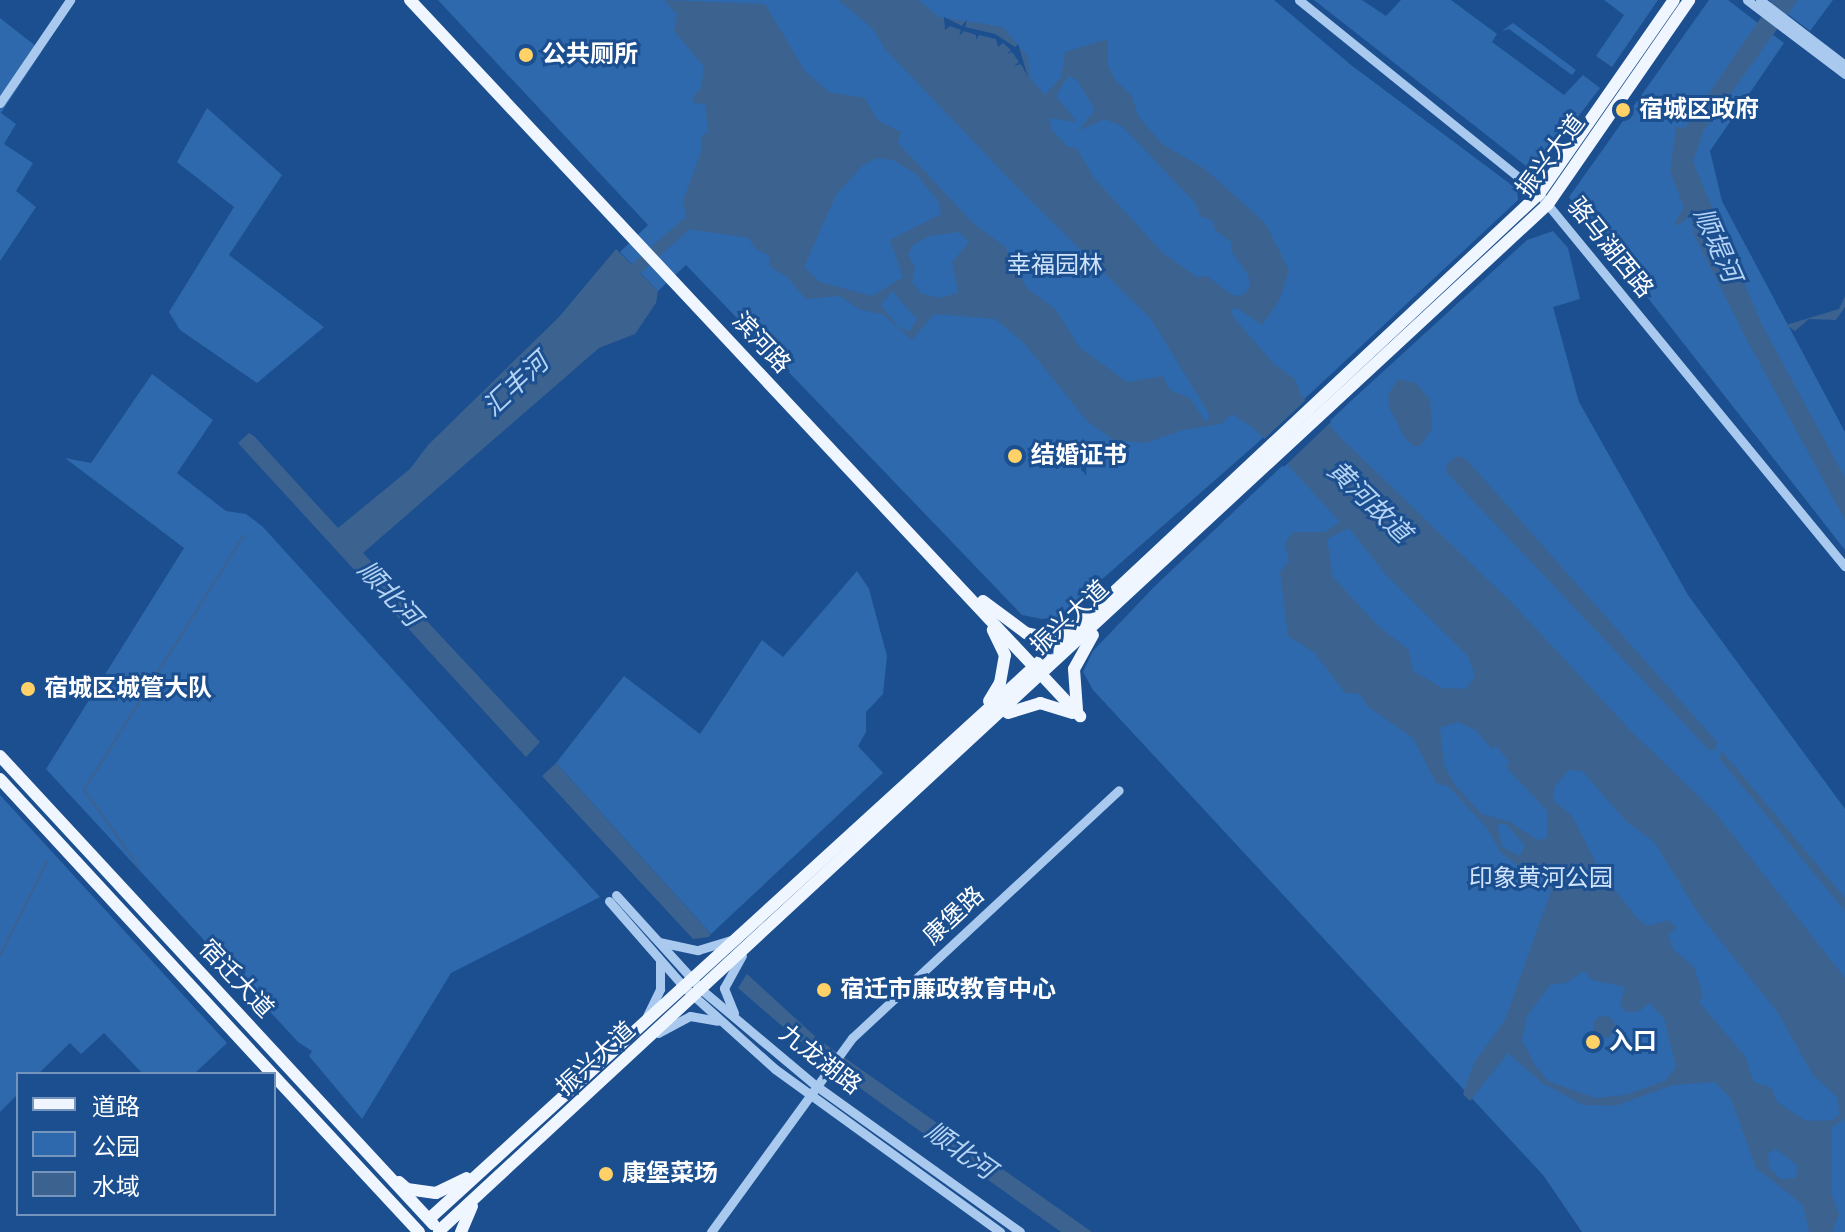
<!DOCTYPE html>
<meta charset="utf-8">
<style>
body{margin:0}
#map{position:relative;width:1845px;height:1232px;overflow:hidden;background:#1b4f8f;font-family:"Roboto Condensed","Noto Sans SC",sans-serif}
div>[style]{position:absolute}
[style*='--x']{left:calc(var(--x)*1px);top:calc(var(--y)*1px);width:calc(var(--w)*1px);rotate:calc(var(--a)*1deg)}
.green>*{inset:0;background:#2e69ad}
.water>*{inset:0;background:#3c6290}
.round{border-radius:50%}
.pier>*{inset:0;background:#1b4f8f}
.stream>*{height:2px;margin:-1px;padding:0 1px;transform-origin:1px;border-radius:1px;background:#3c6290}
.river>*{height:12px;margin:-6px;padding:0 6px;transform-origin:6px;border-radius:6px;background:#3c6290}
.minor>*{height:9px;margin:-4.5px;padding:0 4.5px;transform-origin:4.5px;border-radius:4.5px;background:#a9c9ee}
.major>*{height:12px;margin:-6px;padding:0 6px;transform-origin:6px;border-radius:6px;background:#f0f6ff}
.dots>*{width:22px;height:22px;translate:-50% -50%;box-sizing:border-box;border:4px solid #1b4f8f;border-radius:50%}
span{translate:-50% -50%;white-space:nowrap;text-align:center;line-height:1.15;-webkit-text-stroke:6px #1b4f8f;paint-order:stroke}
.poi-label{font-size:24px;color:#fff;font-weight:700}
.left{translate:0 -50%;text-align:left}
.street-label{font-size:24px;color:#fff}
.park-label{font-size:24px;color:#cfe3fa}
.water-label{font-size:26px;color:#b5d3f5;font-style:italic}
.legend{position:absolute;left:16px;top:1072px;width:260px;height:144px;box-sizing:border-box;background:#1b4f8f;border:2px solid #7695bc;margin:0;padding:10px 14px;list-style:none;font-size:24px;color:#fff}
.legend li{display:flex;align-items:center;gap:16px;height:40px}
.legend b{width:40px;border:2px solid #7695bc}
</style>
<div id="map">
<div class="green">
<i style="clip-path:polygon(438px 0,1274px 0,1351px 65px,1517px 189px,1518px 200px,1255px 445px,1059px 617px,1042px 619px,1022px 615px,686px 265px,658px 291px,620px 252px,648px 225px)"></i>
<i style="clip-path:polygon(1314px 0,1362px 0,1386px 16px,1401px 0,1451px 0,1497px 34px,1492px 42px,1564px 95px,1583px 75px,1600px 88px,1535px 173px)"></i>
<i style="clip-path:polygon(1604px 0,1658px 0,1612px 67px,1596px 56px,1624px 15px)"></i>
<i style="clip-path:polygon(1709px 0,1728px 0,1784px 43px,1710px 151px,1722px 201px,1845px 432px,1845px 550px,1569px 197px)"></i>
<i style="clip-path:polygon(1769px 0,1833px 0,1810px 31px)"></i>
<i style="clip-path:polygon(0 18px,42px 51px,1px 113px,16px 124px,4px 144px,33px 163px,16px 191px,36px 207px,0 261px)"></i>
<i style="clip-path:polygon(1513px 23px,1576px 70px,1572px 75px,1509px 29px,1502px 31px)"></i>
<i style="clip-path:polygon(207px 108px,282px 175px,229px 255px,324px 327px,257px 383px,180px 330px,169px 312px,234px 207px,177px 162px)"></i>
<i style="clip-path:polygon(1553px 231px,1568px 248px,1580px 299px,1553px 307px,1579px 402px,1688px 595px,1845px 809px,1845px 1232px,1582px 1232px,1543px 1175px,1093px 690px,1083px 672px,1093px 651px,1154px 587px,1352px 400px,1527px 240px)"></i>
<i style="clip-path:polygon(152px 374px,213px 420px,177px 473px,226px 511px,246px 514px,262px 526px,600px 897px,451px 973px,362px 1119px,309px 1056px,312px 1051px,298px 1042px,46px 769px,184px 548px,65px 458px,91px 463px)"></i>
<i style="clip-path:polygon(857px 571px,869px 589px,887px 656px,883px 694px,866px 712px,866px 732px,858px 746px,883px 773px,711px 934px,556px 763px,624px 676px,700px 734px,762px 640px,783px 657px)"></i>
<i style="clip-path:polygon(0 795px,227px 1043px,194px 1074px,143px 1074px,104px 1033px,81px 1054px,70px 1043px,38px 1074px,18px 1074px,18px 1094px,0 1112px)"></i>
</div>
<div class="water">
<i style="clip-path:polygon(evenodd,664px 0,765px 4px,805px 71px,829px 92px,865px 98px,878px 121px,901px 132px,898px 143px,973px 223px,1005px 247px,1027px 288px,1056px 310px,1079px 347px,1127px 382px,1163px 376px,1170px 390px,1190px 398px,1206px 422px,1210px 417px,1205px 407px,1151px 319px,1017px 187px,886px 50px,873px 29px,838px 0,918px 0,939px 17px,1003px 27px,1028px 57px,1030px 78px,1045px 95px,1061px 77px,1065px 52px,1108px 39px,1108px 65px,1116px 81px,1132px 96px,1138px 116px,1162px 144px,1205px 169px,1265px 223px,1289px 270px,1279px 301px,1262px 325px,1237px 308px,1230px 310px,1235px 319px,1274px 364px,1295px 379px,1301px 395px,1343px 440px,1513px 604px,1631px 731px,1714px 811px,1845px 978px,1845px 1119px,1832px 1127px,1832px 1195px,1839px 1215px,1832px 1232px,1809px 1232px,1803px 1205px,1756px 1168px,1731px 1099px,1715px 1082px,1673px 1085px,1615px 1106px,1583px 1105px,1542px 1083px,1508px 1053px,1470px 1101px,1463px 1094px,1474px 1063px,1505px 1020px,1551px 891px,1546px 878px,1529px 874px,1501px 853px,1486px 827px,1449px 787px,1436px 783px,1413px 738px,1367px 706px,1360px 694px,1345px 693px,1314px 652px,1288px 636px,1280px 572px,1289px 561px,1285px 543px,1293px 532px,1324px 532px,1340px 522px,1256px 430px,1232px 414px,1221px 424px,1183px 430px,1146px 443px,1114px 440px,1088px 422px,1024px 343px,995px 319px,934px 314px,912px 340px,882px 314px,861px 310px,839px 296px,806px 299px,786px 276px,769px 266px,770px 256px,756px 249px,748px 238px,689px 229px,683px 201px,701px 152px,701px 136px,708px 132px,705px 104px,694px 103px,693px 97px,701px 88px,704px 67px,674px 31px,677px 14px,664px 0,1068px 76px,1077px 80px,1095px 110px,1078px 131px,1105px 119px,1123px 127px,1196px 204px,1200px 216px,1213px 221px,1215px 230px,1231px 242px,1231px 251px,1248px 275px,1250px 287px,1242px 296px,1232px 295px,1207px 276px,1197px 277px,1163px 253px,1094px 178px,1077px 148px,1068px 147px,1052px 130px,1049px 118px,1077px 122px,1056px 96px,1068px 76px,664px 0,877px 158px,893px 160px,916px 174px,938px 201px,941px 214px,890px 240px,903px 277px,872px 296px,820px 282px,804px 267px,836px 195px,862px 166px,877px 158px,664px 0,959px 232px,969px 242px,952px 262px,958px 293px,938px 298px,921px 293px,912px 282px,915px 267px,908px 255px,913px 245px,930px 236px,959px 232px,664px 0,892px 291px,917px 319px,910px 331px,899px 328px,881px 305px,892px 291px,664px 0,1349px 528px,1387px 576px,1468px 656px,1475px 676px,1466px 689px,1442px 688px,1413px 671px,1409px 650px,1378px 626px,1333px 577px,1327px 539px,1349px 528px,664px 0,1458px 722px,1475px 730px,1492px 749px,1496px 746px,1510px 763px,1506px 767px,1547px 811px,1547px 838px,1537px 840px,1510px 822px,1482px 814px,1455px 785px,1444px 765px,1440px 728px,1458px 722px,664px 0,1569px 770px,1582px 771px,1626px 821px,1654px 842px,1699px 914px,1778px 1013px,1813px 1075px,1838px 1098px,1839px 1115px,1832px 1120px,1806px 1121px,1777px 1102px,1772px 1088px,1754px 1082px,1745px 1056px,1699px 1002px,1703px 996px,1694px 967px,1674px 950px,1668px 936px,1676px 927px,1668px 920px,1647px 926px,1636px 917px,1600px 871px,1572px 816px,1553px 800px,1555px 786px,1569px 770px,664px 0,1497px 824px,1506px 824px,1525px 846px,1520px 856px,1502px 847px,1497px 824px,664px 0,1584px 971px,1592px 980px,1625px 987px,1620px 1004px,1626px 1012px,1638px 1012px,1650px 1003px,1664px 1019px,1676px 1067px,1665px 1081px,1625px 1095px,1595px 1098px,1548px 1081px,1535px 1065px,1522px 1040px,1527px 1016px,1550px 985px,1566px 983px,1584px 971px,664px 0,1776px 1149px,1797px 1165px,1796px 1178px,1781px 1179px,1769px 1168px,1768px 1154px,1776px 1149px)"></i>
<i style="clip-path:polygon(1773px 0,1798px 0,1703px 132px,1693px 162px,1762px 325px,1845px 478px,1845px 520px,1746px 338px,1694px 235px,1691px 216px,1677px 226px,1675px 222px,1684px 208px,1670px 171px,1676px 127px,1685px 128px)"></i>
<i style="clip-path:polygon(616px 249px,658px 291px,656px 303px,635px 334px,599px 348px,363px 553px,540px 742px,526px 757px,238px 443px,249px 433px,254px 436px,338px 528px,410px 469px,428px 445px,559px 317px)"></i>
<i style="clip-path:polygon(1845px 296px,1845px 307px,1836px 320px,1809px 319px,1795px 331px,1786px 325px,1839px 309px)"></i>
<i style="clip-path:polygon(1398px 379px,1416px 383px,1430px 400px,1432px 429px,1421px 445px,1415px 447px,1404px 437px,1389px 407px,1388px 395px)"></i>
<i style="clip-path:polygon(1457px 456px,1466px 459px,1717px 742px,1715px 750px,1709px 750px,1447px 473px,1446px 465px)"></i>
<i style="clip-path:polygon(1722px 751px,1845px 898px,1845px 911px,1719px 758px)"></i>
<i style="clip-path:polygon(556px 763px,711px 934px,709px 937px,693px 939px,542px 776px)"></i>
<i style="clip-path:polygon(747px 974px,818px 1039px,1092px 1232px,1061px 1232px,825px 1063px,738px 988px)"></i>
<i class="round" style="left:1593px;top:1016px;width:22px;height:22px"></i>
</div>
<div class="pier">
<i style="clip-path:polygon(944px 17px,962px 26px,967px 19px,965px 27px,995px 34px,1015px 47px,1018px 44px,1028px 77px,1021px 64px,1014px 66px,1019px 62px,1012px 52px,1007px 54px,1011px 50px,1003px 43px,998px 47px,996px 39px,979px 35px,976px 40px,976px 35px,964px 31px,959px 36px,961px 30px,950px 26px,945px 30px)"></i>
<i style="clip-path:polygon(1309px 397px,1331px 422px,1284px 467px,1261px 442px)"></i>
</div>
<div class="stream">
<i style="--x:139;--y:867;--w:95;--a:-125.5"></i>
<i style="--x:84;--y:790;--w:301;--a:-57.9"></i>
<i style="--x:0;--y:955;--w:105;--a:-63.4"></i>
</div>
<div class="river">
<i style="--x:625;--y:278;--w:82;--a:-41.1"></i>
</div>
<div class="minor">
<i style="--x:1299;--y:0;--w:309;--a:38.9"></i>
<i style="--x:1539;--y:194;--w:482;--a:50.6"></i>
<i style="--x:1747;--y:0;--w:123;--a:37.1"></i>
<i style="--x:1760;--y:0;--w:107;--a:37.4"></i>
<i style="--x:0;--y:103;--w:125;--a:-55.8"></i>
<i style="--x:616;--y:895;--w:130;--a:47.8"></i>
<i style="--x:703;--y:991;--w:146;--a:40"></i>
<i style="--x:815;--y:1085;--w:252;--a:35.6"></i>
<i style="--x:609;--y:901;--w:116;--a:48.9"></i>
<i style="--x:685;--y:988;--w:121;--a:42"></i>
<i style="--x:775;--y:1069;--w:278;--a:35.9"></i>
<i style="--x:659;--y:942;--w:40;--a:12"></i>
<i style="--x:698;--y:950;--w:37;--a:-17"></i>
<i style="--x:734;--y:1013;--w:27;--a:-112"></i>
<i style="--x:724;--y:988;--w:37;--a:-61"></i>
<i style="--x:647;--y:1016;--w:30;--a:-64"></i>
<i style="--x:660;--y:989;--w:27;--a:-90"></i>
<i style="--x:658;--y:1033;--w:36;--a:-28"></i>
<i style="--x:690;--y:1016;--w:28;--a:10"></i>
<i style="--x:711;--y:1232;--w:240;--a:-54"></i>
<i style="--x:852;--y:1038;--w:364;--a:-42.9"></i>
</div>
<div class="major">
<i style="--x:410;--y:0;--w:981;--a:46.9"></i>
<i style="--x:983;--y:601;--w:54;--a:36.7"></i>
<i style="--x:1026;--y:633;--w:14;--a:12"></i>
<i style="--x:1040;--y:636;--w:32;--a:-20"></i>
<i style="--x:989;--y:701;--w:21;--a:-59"></i>
<i style="--x:1000;--y:683;--w:28;--a:-80"></i>
<i style="--x:1005;--y:655;--w:28;--a:-116"></i>
<i style="--x:1077;--y:710;--w:41;--a:-94.2"></i>
<i style="--x:1074;--y:669;--w:39;--a:-61"></i>
<i style="--x:1008;--y:713;--w:34;--a:-17"></i>
<i style="--x:1040;--y:703;--w:34;--a:17"></i>
<i style="--x:0;--y:756;--w:638;--a:47.22"></i>
<i style="--x:0;--y:779;--w:401;--a:47.3"></i>
<i style="--x:274;--y:1076;--w:213;--a:47.1"></i>
<i style="--x:399;--y:1182;--w:11;--a:41"></i>
<i style="--x:407;--y:1189;--w:29;--a:8"></i>
<i style="--x:436;--y:1193;--w:34;--a:-26"></i>
<i style="--x:429;--y:1219;--w:819;--a:-42.38"></i>
<i style="--x:1034;--y:667;--w:692;--a:-43.13"></i>
<i style="--x:1539;--y:194;--w:236;--a:-55.2"></i>
<i style="--x:439;--y:1231;--w:1511;--a:-42.8"></i>
<i style="--x:1548;--y:204;--w:248;--a:-55.3"></i>
<i style="--x:461;--y:1232;--w:28;--a:-67"></i>
</div>
<div class="dots">
<i style="left:526px;top:55px;background:#ffd166"></i>
<i style="left:1623px;top:110px;background:#ffd166"></i>
<i style="left:1015px;top:456px;background:#ffd166"></i>
<i style="left:28px;top:689px;background:#ffd166"></i>
<i style="left:824px;top:990px;background:#ffd166"></i>
<i style="left:1593px;top:1042px;background:#ffd166"></i>
<i style="left:606px;top:1174px;background:#ffd166"></i>
</div>
<div class="poi-label">
<span class="left" style="left:542px;top:55px">公共厕所</span>
<span class="left" style="left:1639px;top:110px">宿城区政府</span>
<span class="left" style="left:1031px;top:456px">结婚证书</span>
<span class="left" style="left:44px;top:689px">宿城区城管大队</span>
<span class="left" style="left:840px;top:990px">宿迁市廉政教育中心</span>
<span class="left" style="left:1609px;top:1042px">入口</span>
<span class="left" style="left:622px;top:1174px">康堡菜场</span>
</div>
<div class="street-label">
<span style="left:1551px;top:156px;rotate:-53deg">振兴大道</span>
<span style="left:1610px;top:248px;rotate:51deg">骆马湖西路</span>
<span style="left:761px;top:343px;rotate:47deg">滨河路</span>
<span style="left:1070px;top:618px;rotate:-43deg">振兴大道</span>
<span style="left:954px;top:916px;rotate:-43deg">康堡路</span>
<span style="left:236px;top:979px;rotate:47deg">宿迁大道</span>
<span style="left:596px;top:1059px;rotate:-42deg">振兴大道</span>
<span style="left:820px;top:1060px;rotate:38deg">九龙湖路</span>
</div>
<div class="park-label">
<span style="left:1055px;top:266px">幸福园林</span>
<span style="left:1541px;top:879px">印象黄河公园</span>
</div>
<div class="water-label">
<span style="left:1717px;top:245px;rotate:66deg">顺堤河</span>
<span style="left:516px;top:385px;rotate:-43deg">汇丰河</span>
<span style="left:1369px;top:502px;rotate:44deg">黄河故道</span>
<span style="left:389px;top:594px;rotate:47deg">顺北河</span>
<span style="left:960px;top:1151px;rotate:35deg">顺北河</span>
</div>
<ul class="legend">
<li><b style="height:10px;background:#f0f6ff"></b>道路</li>
<li><b style="height:22px;background:#2e69ad"></b>公园</li>
<li><b style="height:22px;background:#3c6290"></b>水域</li>
</ul>
</div>
